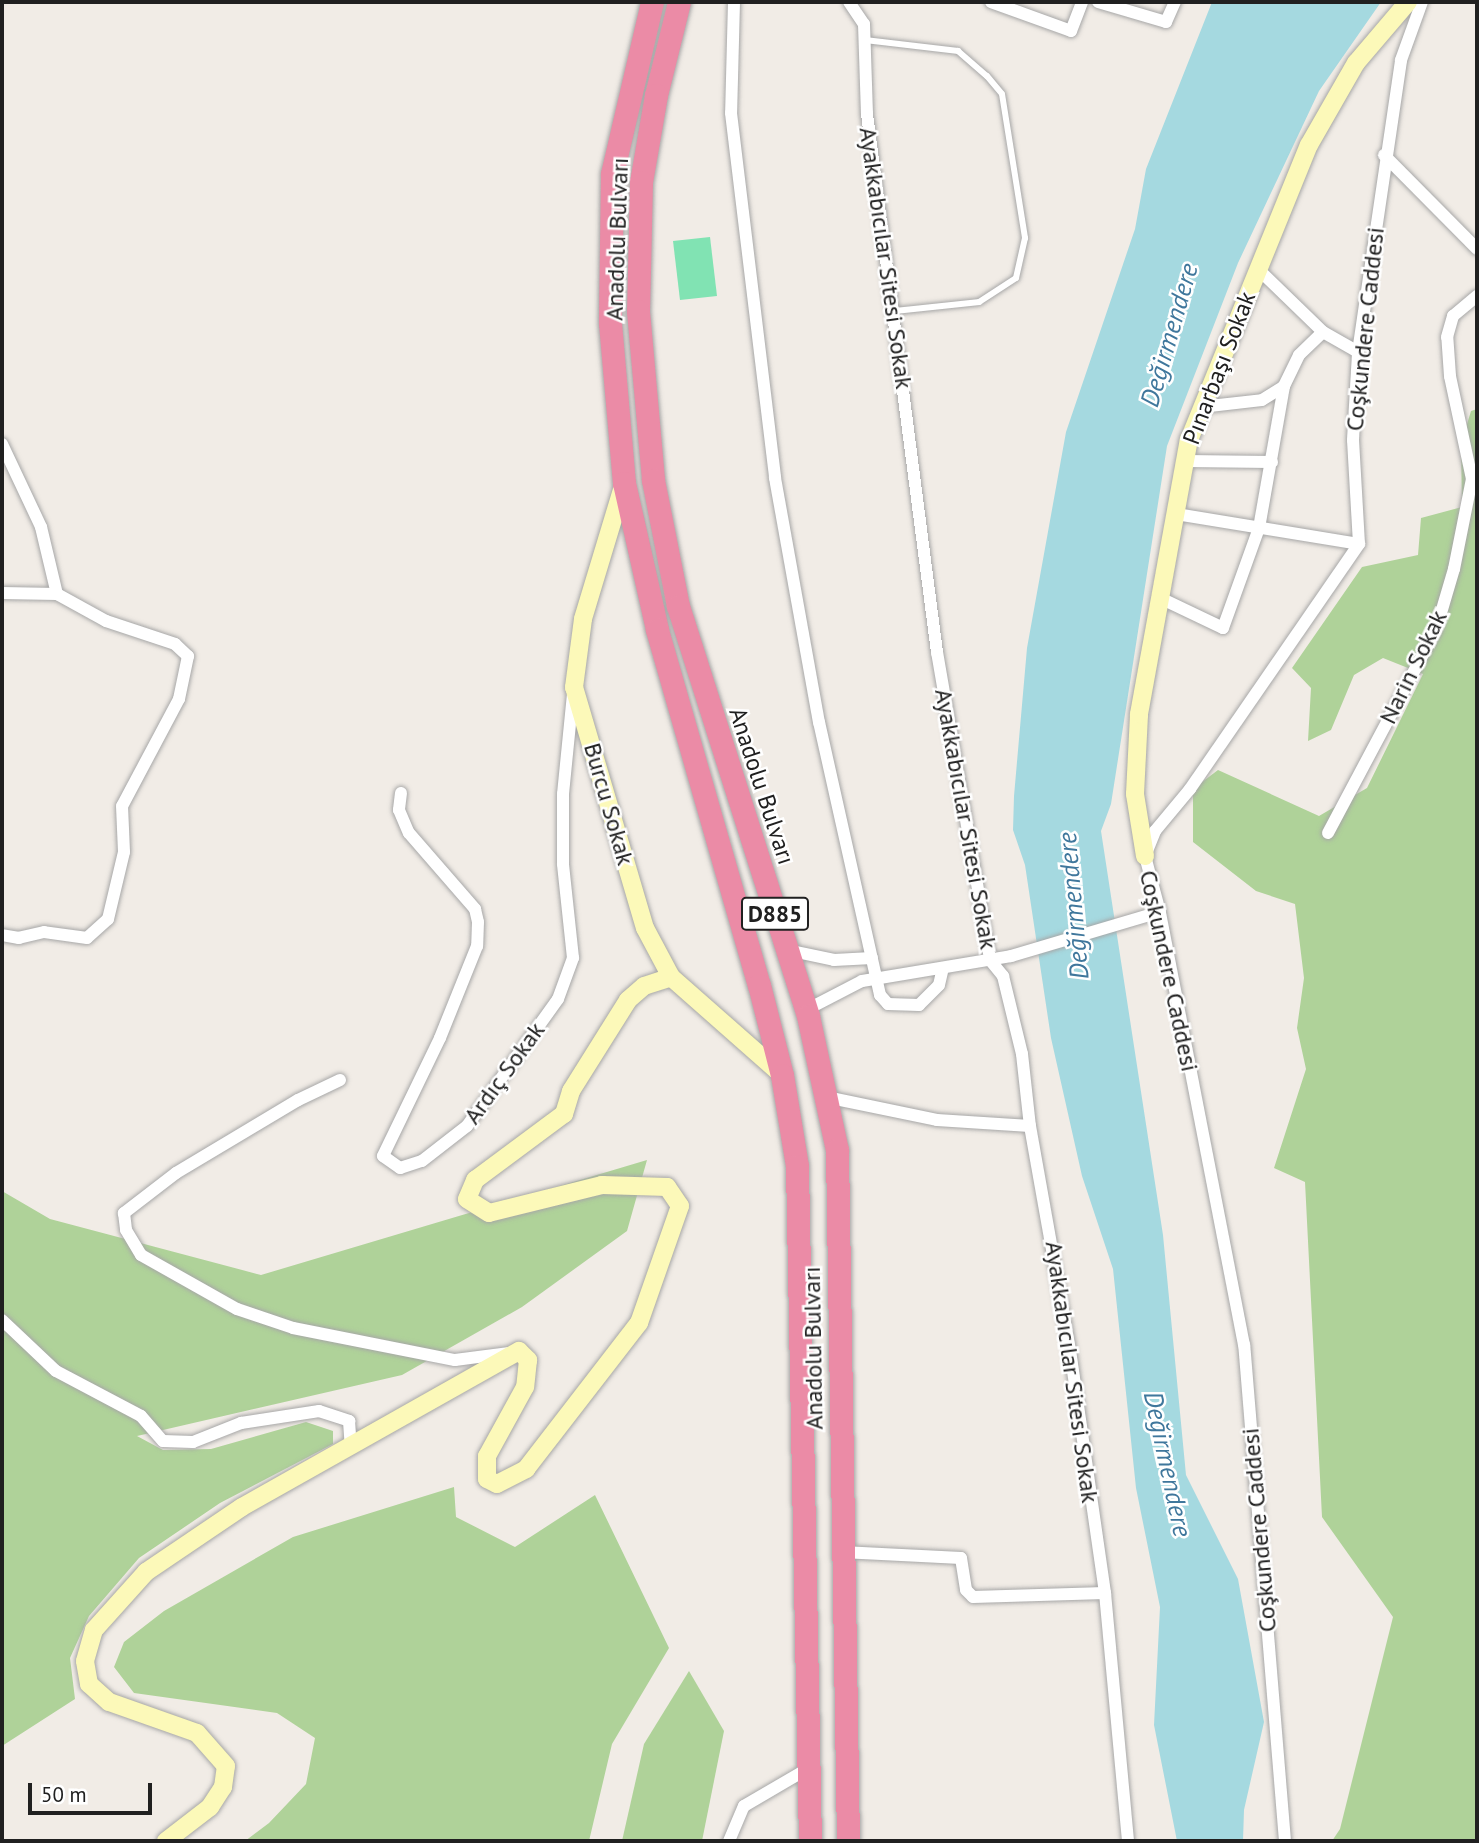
<!DOCTYPE html>
<meta charset="utf-8">
<style>
body{margin:0}
#map{position:relative;width:1479px;height:1843px;overflow:hidden;background:#f1ece6;font-family:"PT Sans",sans-serif}
div>[style]{position:absolute}
[style*='--x']{left:calc(var(--x)*1px);top:calc(var(--y)*1px);width:calc(var(--w)*1px);rotate:calc(var(--a)*1deg)}
.forest>*{inset:0;background:#afd299}
.pitch>*{inset:0;background:#81e3b3}
.water>*{inset:0;background:#a5d9e0}
.roads{filter:drop-shadow(0 0 2px #a7a7a7) drop-shadow(0 0 2px #a7a7a7)}
.lane>*{height:6px;margin:-3px;padding:0 3px;transform-origin:3px;border-radius:3px;background:#fff}
.street>*{height:12px;margin:-6px;padding:0 6px;transform-origin:6px;border-radius:6px;background:#fff}
.secondary>*{height:18px;margin:-9px;padding:0 9px;transform-origin:9px;border-radius:9px;background:#fcf9b9}
.highway>*{height:23px;margin:-11.5px;padding:0 11.5px;transform-origin:11.5px;border-radius:11.5px;background:#eb8ba6}
span{translate:-50% -50%;white-space:nowrap;text-align:center;line-height:1.15;-webkit-text-stroke:5px #fff;paint-order:stroke}
.shield-label span{padding:2px 5px;background:#fff;border:2px solid;border-radius:5px;-webkit-text-stroke-width:0}
.shield-label{font-size:23px;color:#202020;font-weight:700}
.street-label{font-size:24px;color:#202020}
.water-label{font-size:26px;color:#3f779c;font-style:italic}
.frame{position:absolute;inset:0;border:4px solid #202020;pointer-events:none}
.scale{position:absolute;left:28px;top:1783px;width:124px;height:32px;box-sizing:border-box;border:4px solid #202020;border-top:0;padding-left:9px;font-size:21px;line-height:24px;white-space:nowrap;color:#202020;-webkit-text-stroke:5px #fff;paint-order:stroke}
</style>
<div id="map">
<div class="forest">
<i style="clip-path:polygon(1477px 409px,1477px 1841px,1332px 1841px,1340px 1829px,1393px 1617px,1322px 1517px,1305px 1182px,1274px 1168px,1306px 1069px,1297px 1028px,1304px 978px,1295px 904px,1256px 891px,1193px 842px,1193px 789px,1218px 770px,1319px 816px,1367px 788px,1423px 674px,1383px 658px,1354px 675px,1331px 730px,1308px 741px,1311px 688px,1292px 668px,1362px 567px,1418px 555px,1421px 518px,1462px 507px,1461px 444px,1471px 411px)"></i>
<i style="clip-path:polygon(647px 1160px,627px 1231px,522px 1307px,402px 1375px,137px 1436px,163px 1450px,211px 1449px,306px 1422px,333px 1431px,333px 1444px,220px 1503px,139px 1558px,89px 1616px,70px 1658px,75px 1699px,2px 1746px,2px 1191px,50px 1219px,261px 1275px)"></i>
<i style="clip-path:polygon(454px 1487px,456px 1517px,515px 1547px,595px 1495px,669px 1648px,612px 1744px,589px 1841px,245px 1841px,269px 1823px,306px 1784px,315px 1738px,277px 1713px,134px 1693px,114px 1667px,124px 1642px,164px 1611px,293px 1537px)"></i>
<i style="clip-path:polygon(689px 1671px,724px 1731px,702px 1841px,622px 1841px,644px 1744px)"></i>
</div>
<div class="pitch">
<i style="clip-path:polygon(710px 237px,717px 296px,680px 300px,673px 241px)"></i>
</div>
<div class="water">
<i style="clip-path:polygon(1212px 2px,1381px 2px,1319px 91px,1238px 263px,1167px 446px,1111px 804px,1101px 831px,1163px 1235px,1186px 1475px,1238px 1579px,1264px 1722px,1244px 1810px,1243px 1841px,1177px 1841px,1154px 1725px,1160px 1607px,1136px 1488px,1113px 1269px,1082px 1176px,1051px 1038px,1025px 865px,1013px 830px,1014px 796px,1027px 648px,1066px 432px,1135px 229px,1146px 169px)"></i>
</div>
<div class="roads">
<div class="lane">
<i style="--x:865;--y:40;--w:94;--a:6.7"></i>
<i style="--x:958;--y:51;--w:38;--a:41"></i>
<i style="--x:987;--y:76;--w:23;--a:50"></i>
<i style="--x:1002;--y:94;--w:146;--a:80.9"></i>
<i style="--x:1025;--y:238;--w:41;--a:102.7"></i>
<i style="--x:1016;--y:278;--w:44;--a:147"></i>
<i style="--x:979;--y:302;--w:84;--a:173.9"></i>
</div>
<div class="street">
<i style="--x:734;--y:2;--w:111;--a:91.5"></i>
<i style="--x:731;--y:113;--w:368;--a:83.1"></i>
<i style="--x:775;--y:478;--w:248;--a:79.8"></i>
<i style="--x:819;--y:722;--w:280;--a:77.4"></i>
<i style="--x:880;--y:995;--w:12;--a:48"></i>
<i style="--x:888;--y:1004;--w:31;--a:2"></i>
<i style="--x:919;--y:1005;--w:28;--a:-45"></i>
<i style="--x:939;--y:985;--w:17;--a:-77"></i>
<i style="--x:849;--y:2;--w:27;--a:56"></i>
<i style="--x:864;--y:24;--w:90;--a:88.1"></i>
<i style="--x:867;--y:114;--w:543;--a:82.59"></i>
<i style="--x:937;--y:652;--w:313;--a:80.2"></i>
<i style="--x:990;--y:960;--w:21;--a:51"></i>
<i style="--x:1003;--y:976;--w:80;--a:76.3"></i>
<i style="--x:1022;--y:1054;--w:72;--a:83.7"></i>
<i style="--x:1030;--y:1126;--w:228;--a:79.9"></i>
<i style="--x:1070;--y:1350;--w:246;--a:81.8"></i>
<i style="--x:1105;--y:1593;--w:249;--a:84.7"></i>
<i style="--x:991;--y:2;--w:85;--a:19.9"></i>
<i style="--x:1071;--y:31;--w:31;--a:-69"></i>
<i style="--x:1098;--y:2;--w:71;--a:16.4"></i>
<i style="--x:1166;--y:22;--w:22;--a:-66"></i>
<i style="--x:1384;--y:155;--w:132;--a:45.3"></i>
<i style="--x:1257;--y:268;--w:92;--a:44.1"></i>
<i style="--x:1323;--y:332;--w:40;--a:29.7"></i>
<i style="--x:1201;--y:407;--w:61;--a:-6.5"></i>
<i style="--x:1262;--y:400;--w:26;--a:-32"></i>
<i style="--x:1284;--y:386;--w:34;--a:-64"></i>
<i style="--x:1299;--y:355;--w:33;--a:-44"></i>
<i style="--x:2;--y:444;--w:92;--a:64.8"></i>
<i style="--x:41;--y:527;--w:69;--a:76.6"></i>
<i style="--x:1185;--y:461;--w:87;--a:0.7"></i>
<i style="--x:1176;--y:514;--w:185;--a:9.3"></i>
<i style="--x:2;--y:593;--w:55;--a:1"></i>
<i style="--x:57;--y:594;--w:56;--a:28.9"></i>
<i style="--x:106;--y:621;--w:73;--a:18.4"></i>
<i style="--x:175;--y:644;--w:18;--a:43"></i>
<i style="--x:188;--y:656;--w:44;--a:101.8"></i>
<i style="--x:179;--y:699;--w:121;--a:118"></i>
<i style="--x:122;--y:806;--w:46;--a:87.5"></i>
<i style="--x:124;--y:852;--w:69;--a:103.4"></i>
<i style="--x:108;--y:919;--w:28;--a:138"></i>
<i style="--x:87;--y:938;--w:43;--a:-172.1"></i>
<i style="--x:44;--y:932;--w:26;--a:167"></i>
<i style="--x:19;--y:938;--w:17;--a:-170"></i>
<i style="--x:1158;--y:597;--w:72;--a:25.5"></i>
<i style="--x:1223;--y:628;--w:106;--a:-70.2"></i>
<i style="--x:1259;--y:528;--w:144;--a:-80"></i>
<i style="--x:401;--y:793;--w:17;--a:97"></i>
<i style="--x:399;--y:810;--w:25;--a:67"></i>
<i style="--x:409;--y:833;--w:101;--a:49"></i>
<i style="--x:475;--y:909;--w:13;--a:77"></i>
<i style="--x:478;--y:922;--w:24;--a:92"></i>
<i style="--x:477;--y:946;--w:99;--a:111.9"></i>
<i style="--x:440;--y:1038;--w:131;--a:115.8"></i>
<i style="--x:383;--y:1156;--w:21;--a:35"></i>
<i style="--x:400;--y:1168;--w:23;--a:-18"></i>
<i style="--x:422;--y:1161;--w:57;--a:-37.9"></i>
<i style="--x:467;--y:1126;--w:156;--a:-54.4"></i>
<i style="--x:558;--y:999;--w:44;--a:-69.9"></i>
<i style="--x:573;--y:958;--w:95;--a:-96.1"></i>
<i style="--x:563;--y:864;--w:70;--a:-90"></i>
<i style="--x:563;--y:794;--w:100;--a:-84.3"></i>
<i style="--x:1328;--y:833;--w:230;--a:-62"></i>
<i style="--x:1436;--y:630;--w:64;--a:-73.6"></i>
<i style="--x:1454;--y:569;--w:92;--a:-78.7"></i>
<i style="--x:1472;--y:479;--w:105;--a:-102.1"></i>
<i style="--x:1450;--y:376;--w:39;--a:-94"></i>
<i style="--x:1447;--y:337;--w:22;--a:-74"></i>
<i style="--x:1453;--y:316;--w:31;--a:-40"></i>
<i style="--x:787;--y:950;--w:48;--a:12"></i>
<i style="--x:834;--y:960;--w:38;--a:-3"></i>
<i style="--x:806;--y:1010;--w:63;--a:-27.4"></i>
<i style="--x:862;--y:981;--w:151;--a:-9.5"></i>
<i style="--x:1011;--y:956;--w:155;--a:-16.5"></i>
<i style="--x:340;--y:1080;--w:47;--a:154.5"></i>
<i style="--x:298;--y:1100;--w:142;--a:149.1"></i>
<i style="--x:176;--y:1173;--w:66;--a:142.4"></i>
<i style="--x:124;--y:1213;--w:17;--a:83"></i>
<i style="--x:126;--y:1230;--w:29;--a:59"></i>
<i style="--x:141;--y:1255;--w:110;--a:29.4"></i>
<i style="--x:237;--y:1309;--w:59;--a:18.7"></i>
<i style="--x:293;--y:1328;--w:165;--a:11.2"></i>
<i style="--x:455;--y:1360;--w:53;--a:-7.5"></i>
<i style="--x:826;--y:1097;--w:113;--a:11.7"></i>
<i style="--x:937;--y:1120;--w:93;--a:3.7"></i>
<i style="--x:2;--y:1320;--w:74;--a:43.4"></i>
<i style="--x:56;--y:1371;--w:96;--a:27.9"></i>
<i style="--x:141;--y:1416;--w:33;--a:49"></i>
<i style="--x:163;--y:1441;--w:30;--a:2"></i>
<i style="--x:193;--y:1442;--w:52;--a:-21.6"></i>
<i style="--x:241;--y:1423;--w:79;--a:-8.7"></i>
<i style="--x:319;--y:1411;--w:32;--a:18"></i>
<i style="--x:349;--y:1421;--w:26;--a:86"></i>
<i style="--x:842;--y:1552;--w:119;--a:2.9"></i>
<i style="--x:961;--y:1558;--w:32;--a:81"></i>
<i style="--x:966;--y:1590;--w:10;--a:45"></i>
<i style="--x:973;--y:1597;--w:132;--a:-1.7"></i>
<i style="--x:729;--y:1841;--w:38;--a:-67"></i>
<i style="--x:744;--y:1806;--w:75;--a:-30.3"></i>
<i style="--x:1285;--y:1841;--w:498;--a:-94.7"></i>
<i style="--x:1244;--y:1345;--w:441;--a:-101"></i>
<i style="--x:1160;--y:912;--w:58;--a:-105"></i>
<i style="--x:1145;--y:856;--w:27;--a:-68"></i>
<i style="--x:1155;--y:831;--w:55;--a:-50.2"></i>
<i style="--x:1190;--y:789;--w:298;--a:-55.4"></i>
<i style="--x:1359;--y:544;--w:104;--a:-93.3"></i>
<i style="--x:1353;--y:440;--w:88;--a:-86.7"></i>
<i style="--x:1358;--y:352;--w:295;--a:-81.6"></i>
<i style="--x:1401;--y:60;--w:62;--a:-70.1"></i>
</div>
<div class="secondary">
<i style="--x:624;--y:483;--w:142;--a:106.8"></i>
<i style="--x:583;--y:619;--w:69;--a:97.5"></i>
<i style="--x:574;--y:687;--w:251;--a:73.6"></i>
<i style="--x:645;--y:928;--w:55;--a:62"></i>
<i style="--x:671;--y:977;--w:148;--a:41.4"></i>
<i style="--x:1145;--y:856;--w:63;--a:-99.2"></i>
<i style="--x:1135;--y:794;--w:80;--a:-87.1"></i>
<i style="--x:1139;--y:714;--w:279;--a:-79.7"></i>
<i style="--x:1189;--y:440;--w:318;--a:-67.9"></i>
<i style="--x:1309;--y:145;--w:95;--a:-60.2"></i>
<i style="--x:1356;--y:63;--w:80;--a:-49.6"></i>
<i style="--x:166;--y:1841;--w:56;--a:-37.7"></i>
<i style="--x:210;--y:1807;--w:24;--a:-57"></i>
<i style="--x:223;--y:1787;--w:21;--a:-82"></i>
<i style="--x:226;--y:1766;--w:44;--a:-131.3"></i>
<i style="--x:197;--y:1733;--w:93;--a:-160.6"></i>
<i style="--x:109;--y:1702;--w:27;--a:-138"></i>
<i style="--x:89;--y:1684;--w:23;--a:-100"></i>
<i style="--x:85;--y:1661;--w:32;--a:-74"></i>
<i style="--x:94;--y:1630;--w:78;--a:-48.1"></i>
<i style="--x:146;--y:1572;--w:116;--a:-34.1"></i>
<i style="--x:242;--y:1507;--w:318;--a:-29.4"></i>
<i style="--x:519;--y:1351;--w:13;--a:45"></i>
<i style="--x:528;--y:1360;--w:27;--a:96"></i>
<i style="--x:525;--y:1387;--w:79;--a:118.8"></i>
<i style="--x:487;--y:1456;--w:23;--a:90"></i>
<i style="--x:487;--y:1479;--w:11;--a:27"></i>
<i style="--x:497;--y:1484;--w:33;--a:-27"></i>
<i style="--x:526;--y:1469;--w:185;--a:-52.3"></i>
<i style="--x:639;--y:1323;--w:124;--a:-70.7"></i>
<i style="--x:680;--y:1206;--w:23;--a:-124"></i>
<i style="--x:667;--y:1187;--w:65;--a:-178.2"></i>
<i style="--x:602;--y:1185;--w:116;--a:166.1"></i>
<i style="--x:489;--y:1213;--w:26;--a:-148"></i>
<i style="--x:467;--y:1199;--w:21;--a:-67"></i>
<i style="--x:475;--y:1180;--w:111;--a:-36.6"></i>
<i style="--x:564;--y:1114;--w:24;--a:-73"></i>
<i style="--x:571;--y:1091;--w:107;--a:-57.9"></i>
<i style="--x:628;--y:1000;--w:21;--a:-41"></i>
<i style="--x:644;--y:986;--w:28;--a:-18"></i>
</div>
<div class="highway">
<i style="--x:652;--y:2;--w:177;--a:103.1"></i>
<i style="--x:612;--y:174;--w:149;--a:90.8"></i>
<i style="--x:610;--y:323;--w:161;--a:85"></i>
<i style="--x:624;--y:483;--w:151;--a:77.3"></i>
<i style="--x:657;--y:630;--w:369;--a:74"></i>
<i style="--x:759;--y:985;--w:93;--a:75.7"></i>
<i style="--x:782;--y:1075;--w:92;--a:80.6"></i>
<i style="--x:797;--y:1166;--w:675;--a:88.9"></i>
<i style="--x:679;--y:2;--w:96;--a:103.9"></i>
<i style="--x:656;--y:95;--w:88;--a:99.8"></i>
<i style="--x:641;--y:182;--w:129;--a:91.3"></i>
<i style="--x:638;--y:311;--w:170;--a:84.9"></i>
<i style="--x:653;--y:480;--w:128;--a:78.8"></i>
<i style="--x:678;--y:606;--w:430;--a:72.4"></i>
<i style="--x:808;--y:1016;--w:137;--a:77.8"></i>
<i style="--x:837;--y:1150;--w:691;--a:89.09"></i>
</div>
</div>
<div class="shield-label">
<span style="left:775px;top:914px">D885</span>
</div>
<div class="street-label">
<span style="left:617px;top:239px;rotate:-88deg">Anadolu Bulvarı</span>
<span style="left:886px;top:258px;rotate:82deg">Ayakkabıcılar Sitesi Sokak</span>
<span style="left:1365px;top:329px;rotate:-84deg">Coşkundere Caddesi</span>
<span style="left:1219px;top:368px;rotate:-69deg">Pınarbaşı Sokak</span>
<span style="left:1413px;top:667px;rotate:-64deg">Narin Sokak</span>
<span style="left:762px;top:786px;rotate:72deg">Anadolu Bulvarı</span>
<span style="left:609px;top:804px;rotate:74deg">Burcu Sokak</span>
<span style="left:966px;top:819px;rotate:80deg">Ayakkabıcılar Sitesi Sokak</span>
<span style="left:1169px;top:971px;rotate:78deg">Coşkundere Caddesi</span>
<span style="left:504px;top:1073px;rotate:-54deg">Ardıç Sokak</span>
<span style="left:813px;top:1348px;rotate:-91deg">Anadolu Bulvarı</span>
<span style="left:1072px;top:1372px;rotate:82deg">Ayakkabıcılar Sitesi Sokak</span>
<span style="left:1259px;top:1530px;rotate:-95deg">Coşkundere Caddesi</span>
</div>
<div class="water-label">
<span style="left:1169px;top:335px;rotate:-74deg">Değirmendere</span>
<span style="left:1073px;top:906px;rotate:-95deg">Değirmendere</span>
<span style="left:1168px;top:1464px;rotate:78deg">Değirmendere</span>
</div>
<div class="frame"></div>
<div class="scale">50 m</div>
</div>
